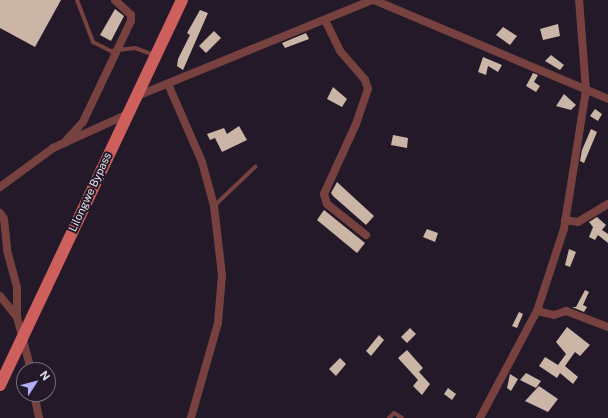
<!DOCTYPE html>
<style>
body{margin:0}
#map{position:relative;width:608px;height:418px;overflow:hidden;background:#241928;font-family:"Public Sans",sans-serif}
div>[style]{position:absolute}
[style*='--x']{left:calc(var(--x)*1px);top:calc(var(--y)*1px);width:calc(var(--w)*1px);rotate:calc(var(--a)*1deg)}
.building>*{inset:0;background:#cab5a6}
.lane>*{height:4px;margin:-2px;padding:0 2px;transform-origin:2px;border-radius:2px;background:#76413f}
.street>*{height:8px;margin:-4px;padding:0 4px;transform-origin:4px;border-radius:4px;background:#76413f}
.primary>*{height:12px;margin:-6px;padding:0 6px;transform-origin:6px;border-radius:6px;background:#cd5f5d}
span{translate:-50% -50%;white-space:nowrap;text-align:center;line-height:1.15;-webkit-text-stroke:4px #241928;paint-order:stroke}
.street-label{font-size:11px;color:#e9e2ec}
.north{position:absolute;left:16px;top:362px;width:40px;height:40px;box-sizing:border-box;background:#241928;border:1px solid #736976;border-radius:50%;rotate:54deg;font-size:11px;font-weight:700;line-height:16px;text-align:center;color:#e9e2ec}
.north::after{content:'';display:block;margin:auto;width:14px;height:18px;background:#b0adfa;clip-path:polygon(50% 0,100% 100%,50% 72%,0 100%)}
</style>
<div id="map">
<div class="building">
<i style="clip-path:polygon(0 0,61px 0,35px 47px,0 28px)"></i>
<i style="clip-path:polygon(115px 9px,124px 16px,111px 41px,100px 35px)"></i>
<i style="clip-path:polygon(200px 10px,208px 13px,183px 70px,177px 66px,178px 59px,190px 35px,187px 33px)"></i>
<i style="clip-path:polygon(558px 24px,560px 36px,543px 40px,540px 29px)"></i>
<i style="clip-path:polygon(503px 27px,517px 36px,510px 45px,496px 35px)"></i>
<i style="clip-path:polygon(214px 31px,221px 38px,206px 53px,199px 46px)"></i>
<i style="clip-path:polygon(306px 33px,309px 39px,285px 48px,282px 43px)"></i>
<i style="clip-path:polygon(551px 55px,564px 65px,560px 70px,545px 61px)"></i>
<i style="clip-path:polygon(483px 57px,502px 65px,498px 72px,488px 66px,486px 75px,478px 72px)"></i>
<i style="clip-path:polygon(533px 73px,538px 75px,534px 82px,540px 86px,536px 92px,526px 86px)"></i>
<i style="clip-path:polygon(333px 87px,347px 99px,342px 107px,327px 99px)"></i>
<i style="clip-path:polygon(564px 94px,576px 105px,571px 110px,556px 106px)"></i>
<i style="clip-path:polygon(595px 109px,602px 114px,598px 121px,590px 116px)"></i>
<i style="clip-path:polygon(239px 126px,247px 140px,222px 152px,215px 138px,210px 140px,207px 134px,224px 128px,227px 134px)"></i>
<i style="clip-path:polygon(591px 129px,597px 132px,584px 163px,580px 161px,582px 150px)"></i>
<i style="clip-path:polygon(393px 135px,408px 138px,407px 148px,391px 145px)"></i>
<i style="clip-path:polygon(337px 182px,374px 216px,366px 225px,333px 196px,331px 193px)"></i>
<i style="clip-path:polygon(324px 210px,365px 243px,357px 253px,317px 220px)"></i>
<i style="clip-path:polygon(597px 217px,606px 225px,602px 230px,608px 234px,608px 243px,598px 235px,595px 240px,589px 237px,593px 227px,589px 222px)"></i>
<i style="clip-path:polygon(427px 229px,438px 233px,435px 242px,423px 237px)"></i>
<i style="clip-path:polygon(569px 249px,576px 252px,570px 267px,565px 265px)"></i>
<i style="clip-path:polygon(585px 290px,589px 292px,583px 305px,587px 307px,584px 312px,572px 307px,576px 307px)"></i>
<i style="clip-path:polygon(519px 312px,523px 314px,517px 328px,512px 326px)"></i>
<i style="clip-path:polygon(567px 327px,590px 345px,580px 356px,575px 352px,565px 366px,578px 377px,573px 384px,560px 373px,557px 378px,539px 366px,545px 357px,558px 365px,566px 354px,556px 342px)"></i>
<i style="clip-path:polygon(410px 328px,416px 334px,407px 343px,401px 337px)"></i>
<i style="clip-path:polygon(379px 335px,384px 340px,371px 356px,366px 351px)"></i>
<i style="clip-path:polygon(407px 350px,423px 368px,419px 372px,430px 384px,422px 395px,413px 386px,418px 380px,398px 358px)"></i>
<i style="clip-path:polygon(340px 358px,346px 364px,336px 376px,329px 369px)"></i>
<i style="clip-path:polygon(526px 373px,541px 381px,536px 388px,520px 380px)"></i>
<i style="clip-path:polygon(510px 374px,518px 379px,511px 391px,507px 388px)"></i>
<i style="clip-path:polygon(539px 386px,558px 399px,548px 412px,525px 401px)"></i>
<i style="clip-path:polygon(448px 388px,456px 394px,452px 400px,444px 394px)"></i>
</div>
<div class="lane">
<i style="--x:77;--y:0;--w:45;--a:69.1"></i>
<i style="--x:93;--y:42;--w:20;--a:27"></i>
<i style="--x:111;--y:51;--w:24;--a:-7"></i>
<i style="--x:135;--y:48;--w:20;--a:20"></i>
<i style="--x:214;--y:206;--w:57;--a:-43.6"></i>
<i style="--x:389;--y:418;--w:7;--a:-45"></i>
<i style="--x:394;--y:413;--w:9;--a:32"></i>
</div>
<div class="street">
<i style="--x:374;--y:0;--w:254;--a:22.9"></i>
<i style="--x:325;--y:20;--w:34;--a:64"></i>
<i style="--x:340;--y:51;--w:38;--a:49"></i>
<i style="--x:365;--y:80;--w:9;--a:72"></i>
<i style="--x:368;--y:89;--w:37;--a:109"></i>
<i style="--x:356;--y:124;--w:77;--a:114.6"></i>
<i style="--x:324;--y:194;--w:10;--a:73"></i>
<i style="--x:327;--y:204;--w:50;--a:38.5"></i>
<i style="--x:168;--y:84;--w:85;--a:66.4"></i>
<i style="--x:202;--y:162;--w:46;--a:74.7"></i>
<i style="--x:214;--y:206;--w:69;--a:83.4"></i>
<i style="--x:222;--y:275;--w:48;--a:94.8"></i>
<i style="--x:218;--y:323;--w:99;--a:105.9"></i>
<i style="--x:137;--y:96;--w:254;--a:-22.2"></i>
<i style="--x:64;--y:143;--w:28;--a:-48"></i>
<i style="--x:83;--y:122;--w:112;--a:-64.6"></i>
<i style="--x:131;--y:21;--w:6;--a:-90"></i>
<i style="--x:131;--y:15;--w:22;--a:-137"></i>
<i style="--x:0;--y:187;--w:66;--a:-36.3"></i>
<i style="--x:53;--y:148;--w:82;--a:-24.4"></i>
<i style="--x:0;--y:213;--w:7;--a:56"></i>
<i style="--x:4;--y:219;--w:31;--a:84"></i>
<i style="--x:7;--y:250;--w:39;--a:75"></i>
<i style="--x:17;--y:288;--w:29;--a:90"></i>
<i style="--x:17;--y:317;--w:55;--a:75.2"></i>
<i style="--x:565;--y:220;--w:13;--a:9"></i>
<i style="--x:578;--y:222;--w:35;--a:-31"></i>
<i style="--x:0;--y:296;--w:27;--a:51"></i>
<i style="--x:537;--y:311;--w:17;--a:13"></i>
<i style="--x:554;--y:315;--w:13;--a:-18"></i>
<i style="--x:566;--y:311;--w:45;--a:20.9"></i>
<i style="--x:34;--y:394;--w:25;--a:78"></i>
<i style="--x:480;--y:418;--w:121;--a:-62"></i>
<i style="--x:537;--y:311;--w:86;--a:-71.8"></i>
<i style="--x:564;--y:229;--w:141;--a:-81"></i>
<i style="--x:586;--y:90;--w:90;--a:-94.4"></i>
</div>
<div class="primary">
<i style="--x:0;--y:385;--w:426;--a:-64.7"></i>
</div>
<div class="street-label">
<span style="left:90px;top:192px;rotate:-65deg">Lilongwe Bypass</span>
</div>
<div class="north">N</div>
</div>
